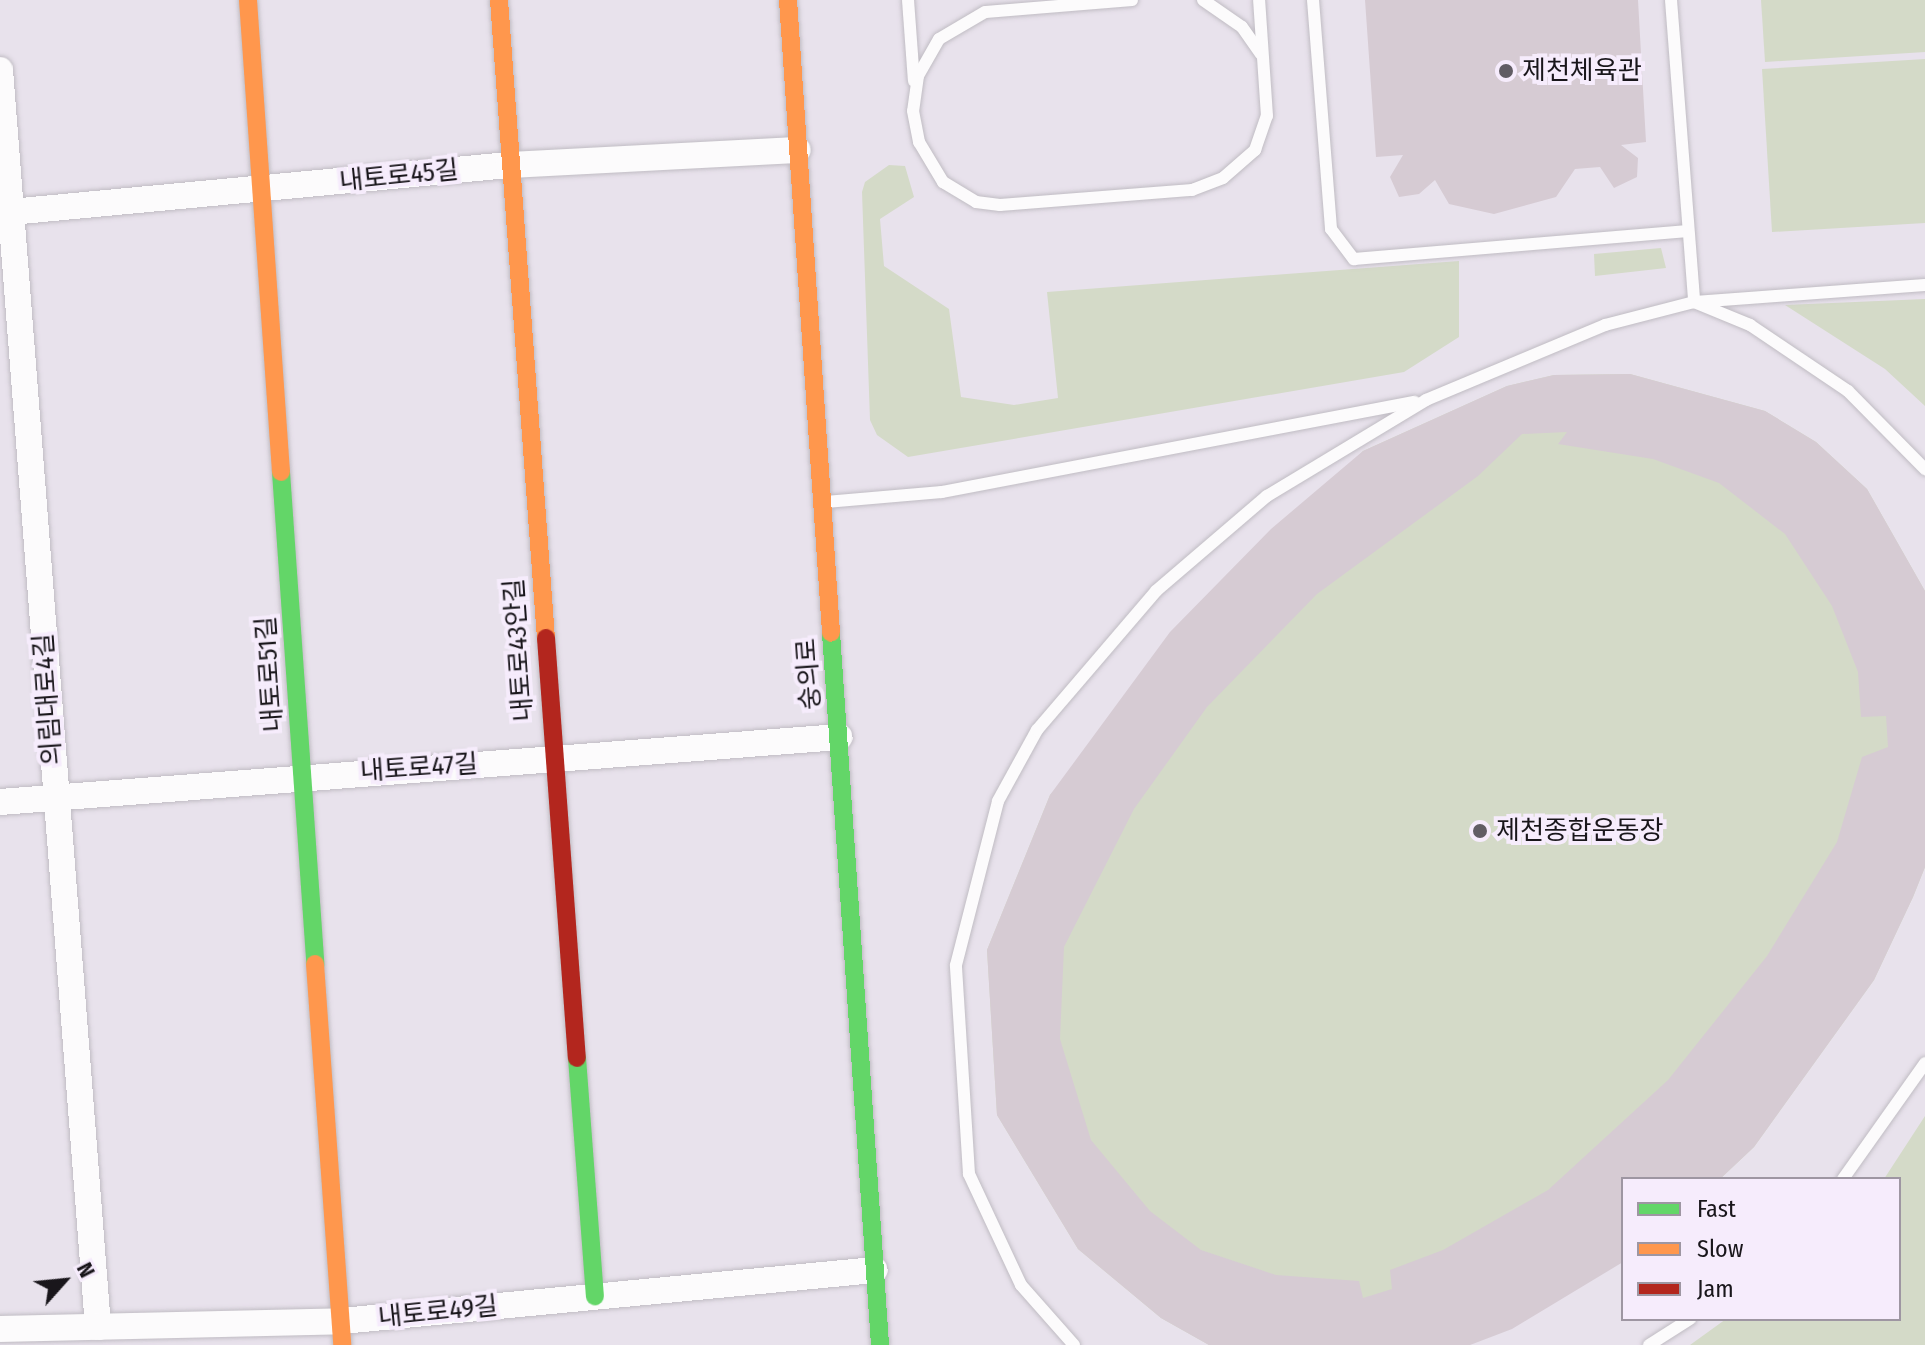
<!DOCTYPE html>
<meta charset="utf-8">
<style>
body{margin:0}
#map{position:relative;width:1925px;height:1345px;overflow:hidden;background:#e8e2ec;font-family:"Fira Sans Condensed","Noto Sans KR",sans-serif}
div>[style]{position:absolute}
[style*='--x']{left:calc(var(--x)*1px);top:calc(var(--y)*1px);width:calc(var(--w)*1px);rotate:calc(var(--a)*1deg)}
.green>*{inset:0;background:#d4dac8}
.building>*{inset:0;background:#d6cbd3}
.roads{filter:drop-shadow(0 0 2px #c0bcc3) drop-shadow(0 0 2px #c0bcc3)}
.lane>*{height:12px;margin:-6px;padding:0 6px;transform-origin:6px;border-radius:6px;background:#fcfbfc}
.street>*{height:26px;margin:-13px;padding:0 13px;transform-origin:13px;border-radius:13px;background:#fcfbfc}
.fast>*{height:18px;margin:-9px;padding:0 9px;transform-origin:9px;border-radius:9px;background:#63d668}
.slow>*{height:18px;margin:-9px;padding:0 9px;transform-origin:9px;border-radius:9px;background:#ff974d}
.jam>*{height:18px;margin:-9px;padding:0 9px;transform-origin:9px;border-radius:9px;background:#b3261e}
.dots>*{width:22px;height:22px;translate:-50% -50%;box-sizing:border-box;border:4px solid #f6ecfc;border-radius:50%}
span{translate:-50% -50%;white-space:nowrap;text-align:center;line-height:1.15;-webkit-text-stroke:8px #f6ecfc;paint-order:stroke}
.poi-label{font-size:26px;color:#19161b}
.left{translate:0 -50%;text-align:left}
.street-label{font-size:26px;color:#19161b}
.legend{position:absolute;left:1621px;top:1177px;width:280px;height:144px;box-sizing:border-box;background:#f6ecfc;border:2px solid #9e96a2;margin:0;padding:10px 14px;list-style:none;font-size:24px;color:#19161b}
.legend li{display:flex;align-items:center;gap:16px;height:40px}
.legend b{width:40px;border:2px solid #9e96a2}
.north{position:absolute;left:24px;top:1241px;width:80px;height:80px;-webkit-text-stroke:6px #f6ecfc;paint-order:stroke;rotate:63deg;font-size:22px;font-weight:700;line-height:32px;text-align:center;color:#19161b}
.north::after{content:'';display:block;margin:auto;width:28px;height:36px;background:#19161b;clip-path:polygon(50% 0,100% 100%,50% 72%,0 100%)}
</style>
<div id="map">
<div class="green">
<i style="clip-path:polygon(1761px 0,1925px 0,1925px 52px,1765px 62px)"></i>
<i style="clip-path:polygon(1925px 59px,1925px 223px,1772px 232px,1762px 69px)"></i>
<i style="clip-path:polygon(889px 165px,905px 166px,914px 197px,880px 219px,884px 266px,949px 309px,961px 397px,1014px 405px,1058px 398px,1047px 292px,1459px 261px,1459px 337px,1404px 372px,908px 457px,877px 435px,870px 420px,862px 192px,865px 182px)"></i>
<i style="clip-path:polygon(1661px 248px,1666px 268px,1595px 276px,1594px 254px)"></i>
<i style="clip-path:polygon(1925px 299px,1925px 406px,1885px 369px,1785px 305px)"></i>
<i style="clip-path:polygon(1630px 374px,1765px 411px,1816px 442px,1867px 489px,1925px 591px,1925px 867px,1913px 897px,1874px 980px,1754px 1147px,1720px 1179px,1623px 1179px,1623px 1262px,1209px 1345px,1161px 1318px,1078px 1249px,997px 1115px,987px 950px,1050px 795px,1363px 451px,1507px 386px,1554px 375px)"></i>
<i style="clip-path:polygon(1925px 1116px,1925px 1345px,1690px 1345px,1726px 1319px,1899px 1319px,1899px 1179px,1884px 1179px)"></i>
</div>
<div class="building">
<i style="clip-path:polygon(1365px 0,1638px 0,1646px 142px,1621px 145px,1638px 158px,1637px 177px,1614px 188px,1600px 167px,1575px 169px,1556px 197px,1494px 214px,1449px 204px,1435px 180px,1419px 194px,1399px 197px,1390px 177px,1403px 155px,1376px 157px)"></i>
<i style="clip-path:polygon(evenodd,1630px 374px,1765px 411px,1816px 442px,1867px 489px,1925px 591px,1925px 867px,1913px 897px,1874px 980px,1754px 1147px,1720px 1179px,1623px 1179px,1623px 1262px,1512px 1329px,1470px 1345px,1209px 1345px,1161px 1318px,1078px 1249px,997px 1115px,987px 950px,1050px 795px,1170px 632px,1271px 529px,1363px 451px,1507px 386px,1554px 375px,1630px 374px,1567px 432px,1558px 444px,1653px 459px,1719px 483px,1785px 534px,1832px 606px,1858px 672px,1861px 717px,1886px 716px,1888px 747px,1862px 757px,1837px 842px,1767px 956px,1668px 1080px,1548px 1190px,1443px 1250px,1390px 1270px,1392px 1289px,1363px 1298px,1359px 1281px,1276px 1275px,1201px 1250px,1150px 1211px,1091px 1140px,1060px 1039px,1064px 947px,1134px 809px,1207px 707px,1317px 594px,1478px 476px,1522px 434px,1567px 432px)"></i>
</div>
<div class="roads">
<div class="lane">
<i style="--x:908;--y:0;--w:81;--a:85.8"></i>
<i style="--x:1132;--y:0;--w:147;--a:175.3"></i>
<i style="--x:985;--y:12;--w:53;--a:149.6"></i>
<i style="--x:939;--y:39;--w:43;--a:119.6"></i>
<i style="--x:918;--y:76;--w:35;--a:98"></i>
<i style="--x:913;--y:111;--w:32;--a:79"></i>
<i style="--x:919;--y:142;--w:47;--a:59"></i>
<i style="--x:943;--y:182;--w:39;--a:31"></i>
<i style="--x:976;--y:202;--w:24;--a:7"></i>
<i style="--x:1000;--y:205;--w:193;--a:-4.5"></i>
<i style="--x:1192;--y:190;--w:33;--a:-21"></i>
<i style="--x:1223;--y:178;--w:43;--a:-41.2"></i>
<i style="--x:1255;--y:150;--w:36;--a:-71"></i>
<i style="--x:1267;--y:116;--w:116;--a:-93.9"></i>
<i style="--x:1203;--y:0;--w:47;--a:34.7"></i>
<i style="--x:1242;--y:27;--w:33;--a:55"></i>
<i style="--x:1313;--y:0;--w:230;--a:85.5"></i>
<i style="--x:1331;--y:229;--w:38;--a:53"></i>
<i style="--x:1354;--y:259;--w:335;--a:-4.8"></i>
<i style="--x:1671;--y:0;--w:303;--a:85.6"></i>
<i style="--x:1694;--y:302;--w:232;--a:-4.2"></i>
<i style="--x:826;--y:502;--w:116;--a:-4.9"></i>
<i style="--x:942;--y:492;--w:481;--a:-10.8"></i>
<i style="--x:1843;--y:1179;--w:142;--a:-54.7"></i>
<i style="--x:1074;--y:1345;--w:80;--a:-131.5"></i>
<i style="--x:1021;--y:1285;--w:123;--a:-115.1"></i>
<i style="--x:969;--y:1174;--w:209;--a:-93.6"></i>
<i style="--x:956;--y:965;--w:169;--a:-75.6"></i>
<i style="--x:998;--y:801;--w:81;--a:-61.2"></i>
<i style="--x:1037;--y:730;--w:183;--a:-49.4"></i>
<i style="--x:1156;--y:591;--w:146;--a:-40.6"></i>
<i style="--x:1267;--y:496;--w:186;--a:-31.1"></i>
<i style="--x:1426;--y:400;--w:194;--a:-22.7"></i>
<i style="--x:1605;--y:325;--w:92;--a:-14.5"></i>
<i style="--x:1694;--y:302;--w:61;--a:22.3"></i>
<i style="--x:1750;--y:325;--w:118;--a:34"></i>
<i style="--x:1848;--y:391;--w:110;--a:45.4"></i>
<i style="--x:1649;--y:1345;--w:49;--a:-32.4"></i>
</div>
<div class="street">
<i style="--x:0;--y:70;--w:1261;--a:85.54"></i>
<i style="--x:0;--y:213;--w:511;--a:-5.39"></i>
<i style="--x:509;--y:165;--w:289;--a:-3"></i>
<i style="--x:0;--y:802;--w:842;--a:-4.43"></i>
<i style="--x:0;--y:1329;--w:342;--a:-1.3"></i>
<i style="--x:342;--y:1321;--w:535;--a:-5.47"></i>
</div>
<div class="fast">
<i style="--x:281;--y:472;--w:493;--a:86"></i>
<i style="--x:831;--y:633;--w:714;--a:86.06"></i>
<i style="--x:577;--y:1058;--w:239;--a:85.7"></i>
</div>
<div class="slow">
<i style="--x:248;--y:0;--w:473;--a:86"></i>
<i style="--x:499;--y:0;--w:640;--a:85.79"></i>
<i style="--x:788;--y:0;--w:634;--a:86.11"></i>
<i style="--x:315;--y:964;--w:382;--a:85.9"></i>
</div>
<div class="jam">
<i style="--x:546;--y:638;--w:421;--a:85.8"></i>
</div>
</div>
<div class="dots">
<i style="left:1506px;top:71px;background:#615d64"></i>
<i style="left:1480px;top:831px;background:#615d64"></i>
</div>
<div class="poi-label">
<span class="left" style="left:1522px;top:71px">제천체육관</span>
<span class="left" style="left:1496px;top:831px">제천종합운동장</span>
</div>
<div class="street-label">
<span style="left:399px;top:176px;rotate:-6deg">내토로45길</span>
<span style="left:519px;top:650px;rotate:-94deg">내토로43안길</span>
<span style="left:270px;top:674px;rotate:-94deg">내토로51길</span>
<span style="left:809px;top:674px;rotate:-94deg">숭의로</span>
<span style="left:48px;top:699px;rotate:-94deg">의림대로4길</span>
<span style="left:419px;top:768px;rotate:-4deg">내토로47길</span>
<span style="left:438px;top:1312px;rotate:-6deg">내토로49길</span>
</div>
<ul class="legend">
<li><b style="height:10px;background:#63d668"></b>Fast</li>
<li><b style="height:10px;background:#ff974d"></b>Slow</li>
<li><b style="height:10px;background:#b3261e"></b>Jam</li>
</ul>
<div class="north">N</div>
</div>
